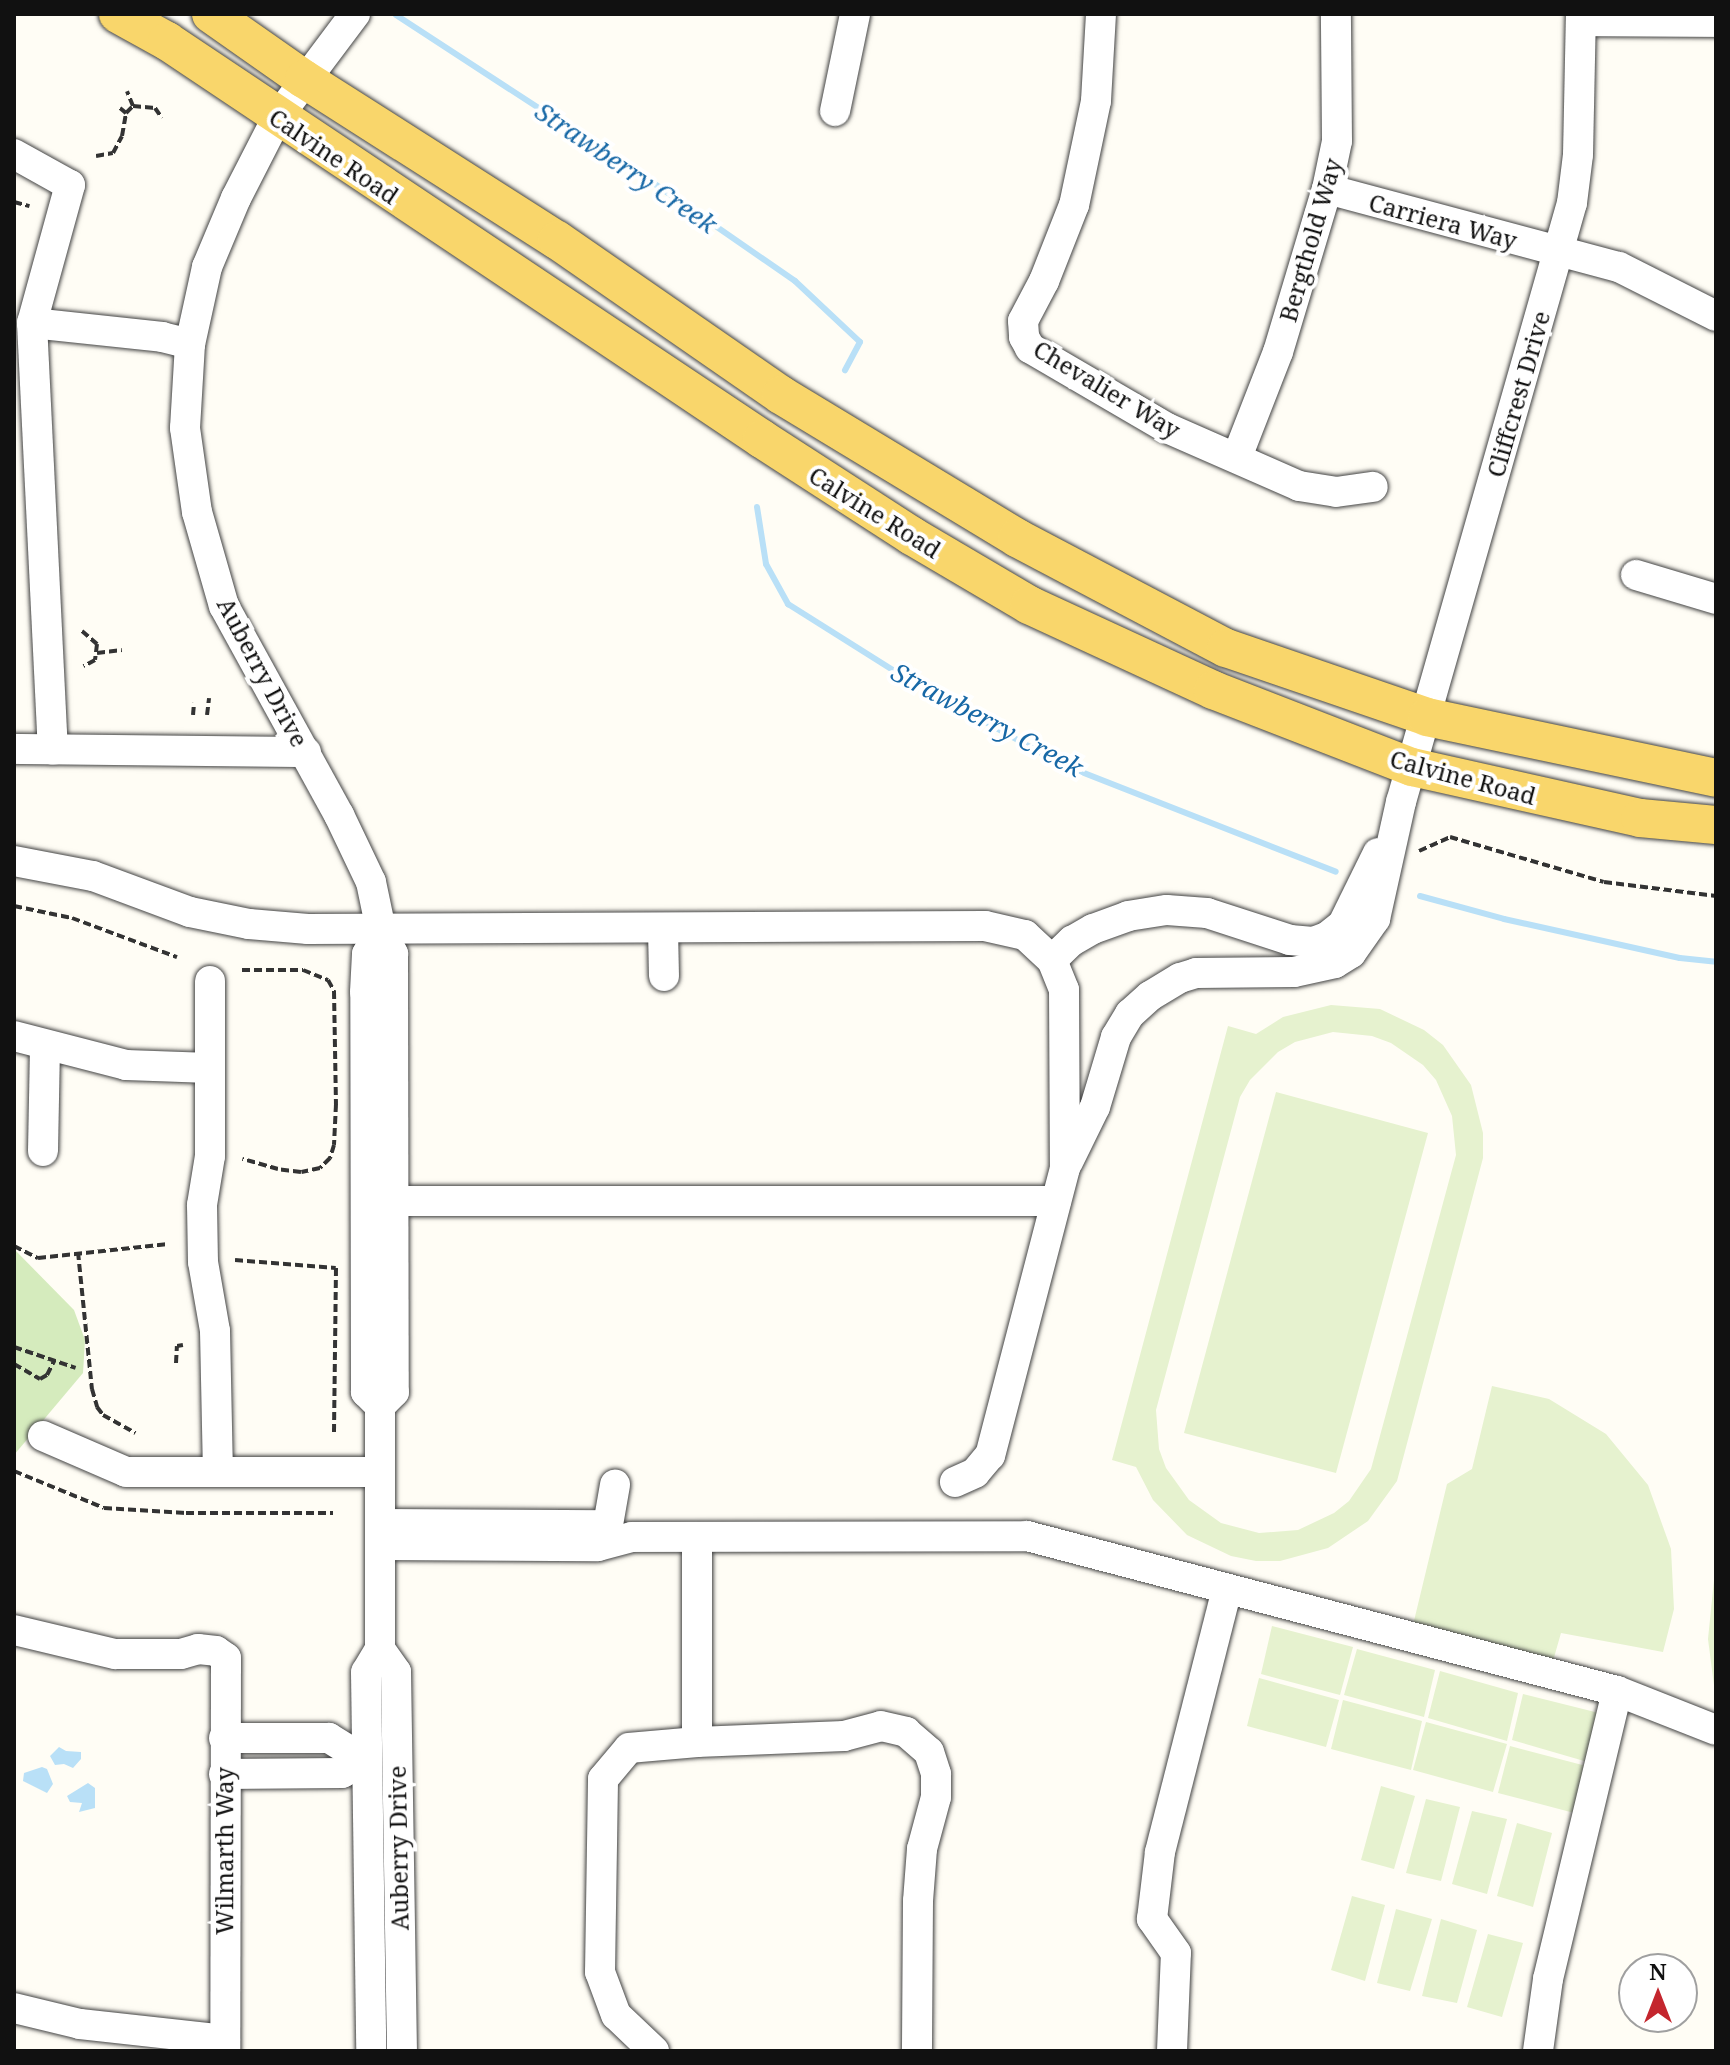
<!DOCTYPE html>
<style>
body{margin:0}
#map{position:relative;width:1730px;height:2065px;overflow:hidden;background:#fffdf5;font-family:"Noto Serif",serif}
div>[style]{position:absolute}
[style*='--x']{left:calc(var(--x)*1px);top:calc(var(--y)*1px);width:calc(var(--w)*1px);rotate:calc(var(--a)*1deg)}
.green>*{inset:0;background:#d5ebbd}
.pitch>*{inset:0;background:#e6f2cf}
.water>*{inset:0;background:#b9e0f7}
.stream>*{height:6px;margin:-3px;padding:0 3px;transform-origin:3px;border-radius:3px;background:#b9e0f7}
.path>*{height:4px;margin-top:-2px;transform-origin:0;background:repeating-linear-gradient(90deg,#333 0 8px,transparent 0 12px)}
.roads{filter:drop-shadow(0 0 2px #444) drop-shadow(0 0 2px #444)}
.minor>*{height:30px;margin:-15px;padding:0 15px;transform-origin:15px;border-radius:15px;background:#fff}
.major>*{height:38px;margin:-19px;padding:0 19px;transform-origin:19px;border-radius:19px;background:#f9d66b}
span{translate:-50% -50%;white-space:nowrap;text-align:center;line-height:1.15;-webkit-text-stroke:8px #fff;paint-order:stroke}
.street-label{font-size:24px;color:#111}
.water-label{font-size:26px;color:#1768a6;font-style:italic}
.frame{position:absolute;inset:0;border:16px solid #111;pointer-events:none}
.north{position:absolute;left:1618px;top:1953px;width:80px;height:80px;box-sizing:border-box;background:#fff;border:2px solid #a0a0a0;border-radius:50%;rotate:0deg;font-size:22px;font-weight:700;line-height:32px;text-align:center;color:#111}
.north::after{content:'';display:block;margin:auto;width:28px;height:36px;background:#c4262e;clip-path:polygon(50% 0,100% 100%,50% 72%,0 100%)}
</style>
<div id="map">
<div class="green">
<i style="clip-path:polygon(14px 1249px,74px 1310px,85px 1340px,83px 1373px,14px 1455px)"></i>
</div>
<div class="pitch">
<i style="clip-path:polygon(evenodd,1331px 1005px,1380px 1009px,1424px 1030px,1443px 1045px,1471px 1085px,1483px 1133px,1483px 1158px,1397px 1481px,1368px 1521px,1328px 1548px,1280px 1561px,1256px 1561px,1231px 1556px,1187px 1535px,1153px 1500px,1136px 1467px,1112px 1460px,1228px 1026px,1256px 1034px,1283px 1017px,1331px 1005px,1333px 1032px,1372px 1036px,1391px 1043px,1423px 1065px,1436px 1080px,1452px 1116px,1456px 1155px,1371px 1469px,1349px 1501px,1334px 1513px,1298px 1530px,1259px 1533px,1221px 1523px,1189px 1500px,1166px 1468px,1159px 1449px,1156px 1410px,1240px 1097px,1250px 1080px,1278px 1052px,1295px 1042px,1333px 1032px)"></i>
<i style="clip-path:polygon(1276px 1092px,1428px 1133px,1336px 1473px,1184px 1433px)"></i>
<i style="clip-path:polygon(1492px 1386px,1549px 1399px,1606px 1434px,1648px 1485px,1671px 1549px,1674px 1609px,1663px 1652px,1561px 1633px,1553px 1661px,1413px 1625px,1447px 1484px,1472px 1469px)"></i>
<i style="clip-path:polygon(1716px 1560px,1716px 1701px,1708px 1639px)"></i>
<i style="clip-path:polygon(1272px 1626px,1353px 1647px,1340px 1695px,1261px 1674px)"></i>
<i style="clip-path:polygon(1357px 1649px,1435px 1670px,1424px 1717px,1344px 1695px)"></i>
<i style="clip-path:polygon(1440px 1671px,1518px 1693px,1507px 1741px,1428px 1718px)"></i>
<i style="clip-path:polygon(1259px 1678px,1339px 1700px,1326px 1747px,1247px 1726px)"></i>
<i style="clip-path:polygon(1523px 1694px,1603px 1714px,1591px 1763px,1512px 1740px)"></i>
<i style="clip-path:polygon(1343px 1700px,1422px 1721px,1411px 1770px,1331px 1749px)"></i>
<i style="clip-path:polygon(1426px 1722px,1507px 1744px,1493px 1792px,1413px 1770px)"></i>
<i style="clip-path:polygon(1510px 1746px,1590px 1767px,1578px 1814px,1498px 1793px)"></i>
<i style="clip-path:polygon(1381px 1786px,1415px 1796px,1394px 1869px,1361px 1860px)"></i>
<i style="clip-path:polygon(1426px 1799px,1460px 1807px,1441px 1881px,1406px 1873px)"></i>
<i style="clip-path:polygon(1472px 1811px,1507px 1819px,1487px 1894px,1452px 1884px)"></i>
<i style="clip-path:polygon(1517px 1823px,1552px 1833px,1533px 1907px,1497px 1896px)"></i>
<i style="clip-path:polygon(1352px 1896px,1385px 1905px,1365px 1981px,1331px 1970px)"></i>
<i style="clip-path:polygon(1396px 1909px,1432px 1919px,1410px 1991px,1377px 1983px)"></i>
<i style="clip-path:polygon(1441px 1919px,1477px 1930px,1457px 2003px,1422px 1996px)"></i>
<i style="clip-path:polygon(1488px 1934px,1523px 1943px,1502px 2017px,1467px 2007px)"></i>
</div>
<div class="water">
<i style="clip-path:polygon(59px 1747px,66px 1751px,81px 1752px,81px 1759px,73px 1768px,64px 1764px,55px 1765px,50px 1756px)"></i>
<i style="clip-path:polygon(42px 1767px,47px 1769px,53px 1784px,47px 1793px,23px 1781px,24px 1773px)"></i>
<i style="clip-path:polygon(88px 1783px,95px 1788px,95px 1808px,79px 1812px,82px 1803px,70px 1802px,67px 1796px)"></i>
</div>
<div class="stream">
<i style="--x:396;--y:15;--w:306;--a:33.1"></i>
<i style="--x:652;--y:182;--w:174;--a:34.7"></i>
<i style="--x:795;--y:281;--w:89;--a:43.2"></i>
<i style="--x:860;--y:342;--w:32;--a:118"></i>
<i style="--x:757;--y:507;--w:58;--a:81"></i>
<i style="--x:766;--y:564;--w:46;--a:61.2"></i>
<i style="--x:788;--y:604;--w:137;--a:32.2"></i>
<i style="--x:904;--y:677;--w:179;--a:29"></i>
<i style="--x:1061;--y:764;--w:295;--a:21.4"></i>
<i style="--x:1420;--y:896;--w:87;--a:15.3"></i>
<i style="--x:1504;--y:919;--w:180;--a:12.5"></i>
<i style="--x:1680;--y:958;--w:36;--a:6"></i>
</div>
<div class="path">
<i style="--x:133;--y:106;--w:22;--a:5"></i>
<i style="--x:155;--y:108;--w:12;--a:55"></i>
<i style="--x:120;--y:108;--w:8;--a:40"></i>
<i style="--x:126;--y:113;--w:10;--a:-45"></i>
<i style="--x:133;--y:106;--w:16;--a:-112"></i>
<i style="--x:96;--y:156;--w:17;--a:-10"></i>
<i style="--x:113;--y:153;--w:19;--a:-62"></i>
<i style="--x:122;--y:136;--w:23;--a:-80"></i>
<i style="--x:14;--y:202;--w:16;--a:15"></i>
<i style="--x:82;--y:631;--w:20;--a:41"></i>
<i style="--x:97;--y:644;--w:16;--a:97"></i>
<i style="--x:95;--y:660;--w:13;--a:151"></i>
<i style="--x:97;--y:653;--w:25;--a:-7"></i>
<i style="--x:193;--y:715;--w:12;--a:-85"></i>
<i style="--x:207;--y:715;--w:17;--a:-83"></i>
<i style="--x:1419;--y:851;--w:34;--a:-24"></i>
<i style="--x:1450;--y:837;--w:160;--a:16.3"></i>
<i style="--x:1604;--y:882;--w:113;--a:7.1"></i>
<i style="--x:14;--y:906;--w:59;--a:11.7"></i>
<i style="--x:72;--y:918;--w:112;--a:20.4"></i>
<i style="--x:242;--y:970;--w:61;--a:0"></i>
<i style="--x:303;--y:970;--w:27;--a:22"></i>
<i style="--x:328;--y:980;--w:13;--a:61"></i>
<i style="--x:334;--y:991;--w:113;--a:89"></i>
<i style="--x:336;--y:1104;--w:41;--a:92.8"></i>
<i style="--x:334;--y:1145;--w:14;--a:107"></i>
<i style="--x:330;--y:1158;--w:14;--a:135"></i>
<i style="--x:320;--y:1168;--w:19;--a:168"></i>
<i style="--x:301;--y:1172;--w:23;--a:-173"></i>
<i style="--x:278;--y:1169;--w:37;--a:-164"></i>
<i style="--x:14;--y:1246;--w:27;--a:27"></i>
<i style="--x:38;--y:1258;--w:131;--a:-6.1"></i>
<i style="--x:78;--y:1252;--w:138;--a:84.2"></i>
<i style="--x:92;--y:1389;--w:19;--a:74"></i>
<i style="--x:97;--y:1407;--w:10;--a:53"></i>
<i style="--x:103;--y:1415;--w:37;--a:29"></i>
<i style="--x:235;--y:1260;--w:101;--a:4.5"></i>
<i style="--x:336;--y:1268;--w:165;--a:90.7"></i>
<i style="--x:14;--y:1347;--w:65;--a:18.7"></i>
<i style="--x:176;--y:1363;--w:17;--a:-87"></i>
<i style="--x:177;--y:1346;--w:6;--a:-9"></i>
<i style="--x:14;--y:1364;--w:30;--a:30"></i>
<i style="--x:40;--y:1379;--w:8;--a:-30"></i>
<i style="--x:47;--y:1375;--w:16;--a:-63"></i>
<i style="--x:14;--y:1471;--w:97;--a:22.3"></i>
<i style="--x:104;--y:1508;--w:82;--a:3.5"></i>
<i style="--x:186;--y:1513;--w:147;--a:0"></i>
</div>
<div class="roads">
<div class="minor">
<i style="--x:355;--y:14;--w:130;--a:126.9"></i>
<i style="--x:277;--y:118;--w:90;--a:117.1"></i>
<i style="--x:236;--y:198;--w:75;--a:112.8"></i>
<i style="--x:207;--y:267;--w:79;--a:102.4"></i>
<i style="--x:190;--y:344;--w:84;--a:93.4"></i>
<i style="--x:185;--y:428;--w:85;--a:81.9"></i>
<i style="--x:197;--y:512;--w:98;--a:74"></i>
<i style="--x:224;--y:606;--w:239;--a:61.2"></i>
<i style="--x:339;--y:815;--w:74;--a:64.5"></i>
<i style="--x:371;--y:882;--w:49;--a:78.2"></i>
<i style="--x:381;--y:930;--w:27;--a:63"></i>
<i style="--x:393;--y:954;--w:438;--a:89.9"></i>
<i style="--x:394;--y:1392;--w:20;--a:135"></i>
<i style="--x:380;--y:1406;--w:243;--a:90"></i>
<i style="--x:380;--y:1649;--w:27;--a:121"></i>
<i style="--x:366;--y:1672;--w:379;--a:89.2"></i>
<i style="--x:1101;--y:14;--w:87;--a:93.3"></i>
<i style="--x:1096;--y:101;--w:106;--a:101.9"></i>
<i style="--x:1074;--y:205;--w:82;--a:111.5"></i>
<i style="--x:1044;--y:281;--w:45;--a:117.7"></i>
<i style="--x:1023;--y:321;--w:16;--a:86"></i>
<i style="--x:1024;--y:337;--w:13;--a:61"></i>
<i style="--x:1030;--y:348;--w:159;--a:30.3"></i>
<i style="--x:1167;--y:428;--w:144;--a:23.7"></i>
<i style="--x:1299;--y:486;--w:37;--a:9"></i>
<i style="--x:1336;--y:492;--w:37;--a:-8"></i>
<i style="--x:1581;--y:21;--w:135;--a:0.4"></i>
<i style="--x:835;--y:111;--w:99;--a:-78.3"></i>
<i style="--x:14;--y:154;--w:64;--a:29"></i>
<i style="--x:70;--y:185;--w:143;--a:105.4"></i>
<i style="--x:32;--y:323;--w:427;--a:87.2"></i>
<i style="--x:1327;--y:189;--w:302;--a:15"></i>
<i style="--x:1619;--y:267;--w:109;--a:26.8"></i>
<i style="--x:32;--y:323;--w:131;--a:6.1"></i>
<i style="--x:162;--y:337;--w:29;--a:14"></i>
<i style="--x:1237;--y:457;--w:113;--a:-68.7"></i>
<i style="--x:1278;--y:352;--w:170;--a:-73.3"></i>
<i style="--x:1327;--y:189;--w:49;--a:-78.2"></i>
<i style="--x:1337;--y:141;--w:127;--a:-90.5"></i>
<i style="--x:1636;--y:575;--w:84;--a:16.7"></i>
<i style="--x:14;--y:749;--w:292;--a:0.6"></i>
<i style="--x:14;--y:861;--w:80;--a:10.8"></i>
<i style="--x:93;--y:876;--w:103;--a:20.4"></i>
<i style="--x:190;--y:912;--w:60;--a:11.5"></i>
<i style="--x:249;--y:924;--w:59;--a:4.8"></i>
<i style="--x:308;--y:929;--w:677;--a:-0.25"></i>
<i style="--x:985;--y:926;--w:41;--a:12.7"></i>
<i style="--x:1025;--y:935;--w:37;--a:43"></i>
<i style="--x:1052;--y:960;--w:32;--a:68"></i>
<i style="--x:1064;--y:990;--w:178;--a:89.7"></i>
<i style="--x:1065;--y:1168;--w:297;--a:104.6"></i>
<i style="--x:990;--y:1455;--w:23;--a:130"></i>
<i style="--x:975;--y:1473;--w:22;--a:156"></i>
<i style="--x:663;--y:929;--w:47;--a:88.8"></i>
<i style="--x:1052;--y:960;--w:28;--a:-44"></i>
<i style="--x:1072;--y:941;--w:24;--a:-30"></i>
<i style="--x:1093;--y:929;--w:37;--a:-20"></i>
<i style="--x:1128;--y:916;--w:39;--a:-9"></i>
<i style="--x:1167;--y:910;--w:40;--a:4.3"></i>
<i style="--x:1207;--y:913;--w:87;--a:18"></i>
<i style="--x:1290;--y:940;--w:23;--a:5"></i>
<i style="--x:1313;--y:942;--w:15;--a:-20"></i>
<i style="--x:1327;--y:937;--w:21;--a:-39"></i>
<i style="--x:1343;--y:924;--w:79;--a:-63.8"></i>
<i style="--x:210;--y:981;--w:87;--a:90"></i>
<i style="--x:14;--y:1036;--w:116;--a:14.5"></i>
<i style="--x:126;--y:1065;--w:84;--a:2"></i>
<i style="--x:210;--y:1068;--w:88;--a:90"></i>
<i style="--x:210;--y:1156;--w:50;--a:99.3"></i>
<i style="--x:202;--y:1205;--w:57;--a:89"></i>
<i style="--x:203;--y:1262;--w:70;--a:80.1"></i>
<i style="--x:215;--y:1331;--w:141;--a:88.8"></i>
<i style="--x:218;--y:1472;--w:162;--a:0"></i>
<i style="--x:43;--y:1151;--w:106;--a:-88.9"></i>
<i style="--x:1068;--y:1162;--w:61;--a:-63.9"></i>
<i style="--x:1095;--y:1107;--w:73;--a:-73.3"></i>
<i style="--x:1116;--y:1037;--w:27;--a:-59"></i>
<i style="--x:1130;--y:1014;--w:27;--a:-42"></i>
<i style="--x:1150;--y:996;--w:35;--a:-31"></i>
<i style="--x:1180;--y:978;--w:17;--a:-17"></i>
<i style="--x:1196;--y:973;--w:98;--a:-0.6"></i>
<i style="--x:1294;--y:972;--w:42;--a:-12.4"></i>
<i style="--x:1335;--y:963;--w:19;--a:-32"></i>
<i style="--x:1351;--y:953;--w:42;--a:-54.8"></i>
<i style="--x:1375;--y:919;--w:120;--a:-77.5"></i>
<i style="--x:1401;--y:802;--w:623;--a:-74.07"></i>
<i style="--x:1572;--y:203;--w:48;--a:-82.9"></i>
<i style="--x:1578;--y:155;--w:141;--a:-88.8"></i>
<i style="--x:394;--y:1201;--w:662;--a:0"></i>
<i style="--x:380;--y:1406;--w:20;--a:-135"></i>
<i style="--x:366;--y:1392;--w:400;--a:-90.1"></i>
<i style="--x:365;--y:992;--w:38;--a:-87"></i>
<i style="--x:367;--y:954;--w:28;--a:-60"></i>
<i style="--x:43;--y:1436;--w:90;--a:23.4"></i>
<i style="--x:126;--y:1472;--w:92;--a:0"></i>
<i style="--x:381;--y:1524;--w:227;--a:0.3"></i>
<i style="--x:608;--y:1525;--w:41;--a:-80.1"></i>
<i style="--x:697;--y:1538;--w:204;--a:90"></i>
<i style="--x:697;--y:1742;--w:147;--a:-2.3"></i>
<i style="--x:844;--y:1736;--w:38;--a:-15"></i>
<i style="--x:881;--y:1726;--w:26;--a:13"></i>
<i style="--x:906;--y:1732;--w:30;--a:41"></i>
<i style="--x:929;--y:1752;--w:23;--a:72"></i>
<i style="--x:936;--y:1774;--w:23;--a:90"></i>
<i style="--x:936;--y:1797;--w:54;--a:105.1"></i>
<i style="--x:922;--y:1849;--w:52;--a:94.4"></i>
<i style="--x:918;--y:1901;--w:150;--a:90.4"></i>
<i style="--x:381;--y:1545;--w:217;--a:0.3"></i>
<i style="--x:598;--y:1546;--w:35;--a:-15"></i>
<i style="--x:632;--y:1537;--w:395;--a:-0.1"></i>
<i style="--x:1027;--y:1536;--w:610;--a:14.72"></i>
<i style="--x:1617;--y:1691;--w:106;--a:21.5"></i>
<i style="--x:14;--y:1630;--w:104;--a:13.4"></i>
<i style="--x:115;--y:1654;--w:66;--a:0"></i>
<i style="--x:181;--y:1654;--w:18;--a:-16"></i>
<i style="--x:198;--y:1649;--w:18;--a:6"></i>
<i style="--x:216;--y:1651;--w:12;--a:35"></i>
<i style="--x:226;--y:1658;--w:393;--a:90.1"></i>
<i style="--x:380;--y:1649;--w:28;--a:55"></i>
<i style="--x:396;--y:1672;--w:379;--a:89.1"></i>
<i style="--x:224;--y:1774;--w:118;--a:-0.5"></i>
<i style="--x:342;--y:1773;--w:27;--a:-27"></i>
<i style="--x:366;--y:1761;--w:44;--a:-148.1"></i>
<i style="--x:329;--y:1738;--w:105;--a:180"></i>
<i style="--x:14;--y:2008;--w:68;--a:13.6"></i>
<i style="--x:80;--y:2024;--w:146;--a:6.3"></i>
<i style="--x:654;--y:2051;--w:52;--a:-136.5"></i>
<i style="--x:616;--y:2015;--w:46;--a:-110.4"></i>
<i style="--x:600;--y:1972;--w:193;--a:-89.1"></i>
<i style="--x:603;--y:1779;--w:40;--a:-50"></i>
<i style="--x:629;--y:1748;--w:68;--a:-5"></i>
<i style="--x:1172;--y:2051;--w:98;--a:-87.7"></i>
<i style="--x:1176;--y:1953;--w:42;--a:-125.2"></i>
<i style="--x:1152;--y:1919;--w:67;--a:-83.2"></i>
<i style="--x:1160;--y:1852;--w:271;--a:-75.7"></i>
<i style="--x:1538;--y:2051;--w:73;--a:-82.1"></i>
<i style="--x:1548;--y:1979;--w:296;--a:-76.5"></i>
</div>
<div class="major">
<i style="--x:118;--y:14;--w:56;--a:28.9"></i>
<i style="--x:167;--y:41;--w:716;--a:33.78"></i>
<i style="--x:762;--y:439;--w:179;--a:32.9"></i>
<i style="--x:912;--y:536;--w:136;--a:30.5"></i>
<i style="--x:1029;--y:605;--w:203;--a:24.8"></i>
<i style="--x:1213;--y:690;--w:213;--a:21.2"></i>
<i style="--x:1412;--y:767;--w:234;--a:12.6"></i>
<i style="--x:1640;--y:818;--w:76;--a:5.3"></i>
<i style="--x:211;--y:14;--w:113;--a:35"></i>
<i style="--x:304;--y:79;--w:300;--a:32.5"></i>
<i style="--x:557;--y:240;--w:272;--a:34.7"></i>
<i style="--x:781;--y:395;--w:276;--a:31.2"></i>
<i style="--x:1017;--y:538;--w:236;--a:27.8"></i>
<i style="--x:1226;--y:648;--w:213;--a:18.9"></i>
<i style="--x:1427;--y:717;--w:295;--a:11.9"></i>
</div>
</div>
<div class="street-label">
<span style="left:334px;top:156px;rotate:34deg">Calvine Road</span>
<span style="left:1443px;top:221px;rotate:15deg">Carriera Way</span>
<span style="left:1310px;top:240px;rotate:-74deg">Bergthold Way</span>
<span style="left:1107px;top:389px;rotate:31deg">Chevalier Way</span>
<span style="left:1518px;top:394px;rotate:-74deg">Cliffcrest Drive</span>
<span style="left:875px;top:512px;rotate:32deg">Calvine Road</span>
<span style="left:263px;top:672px;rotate:62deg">Auberry Drive</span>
<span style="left:1463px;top:777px;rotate:15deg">Calvine Road</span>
<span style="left:398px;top:1848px;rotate:-91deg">Auberry Drive</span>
<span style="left:224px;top:1851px;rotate:-90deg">Wilmarth Way</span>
</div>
<div class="water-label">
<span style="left:626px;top:168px;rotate:34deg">Strawberry Creek</span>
<span style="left:987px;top:720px;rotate:28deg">Strawberry Creek</span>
</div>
<div class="frame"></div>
<div class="north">N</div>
</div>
